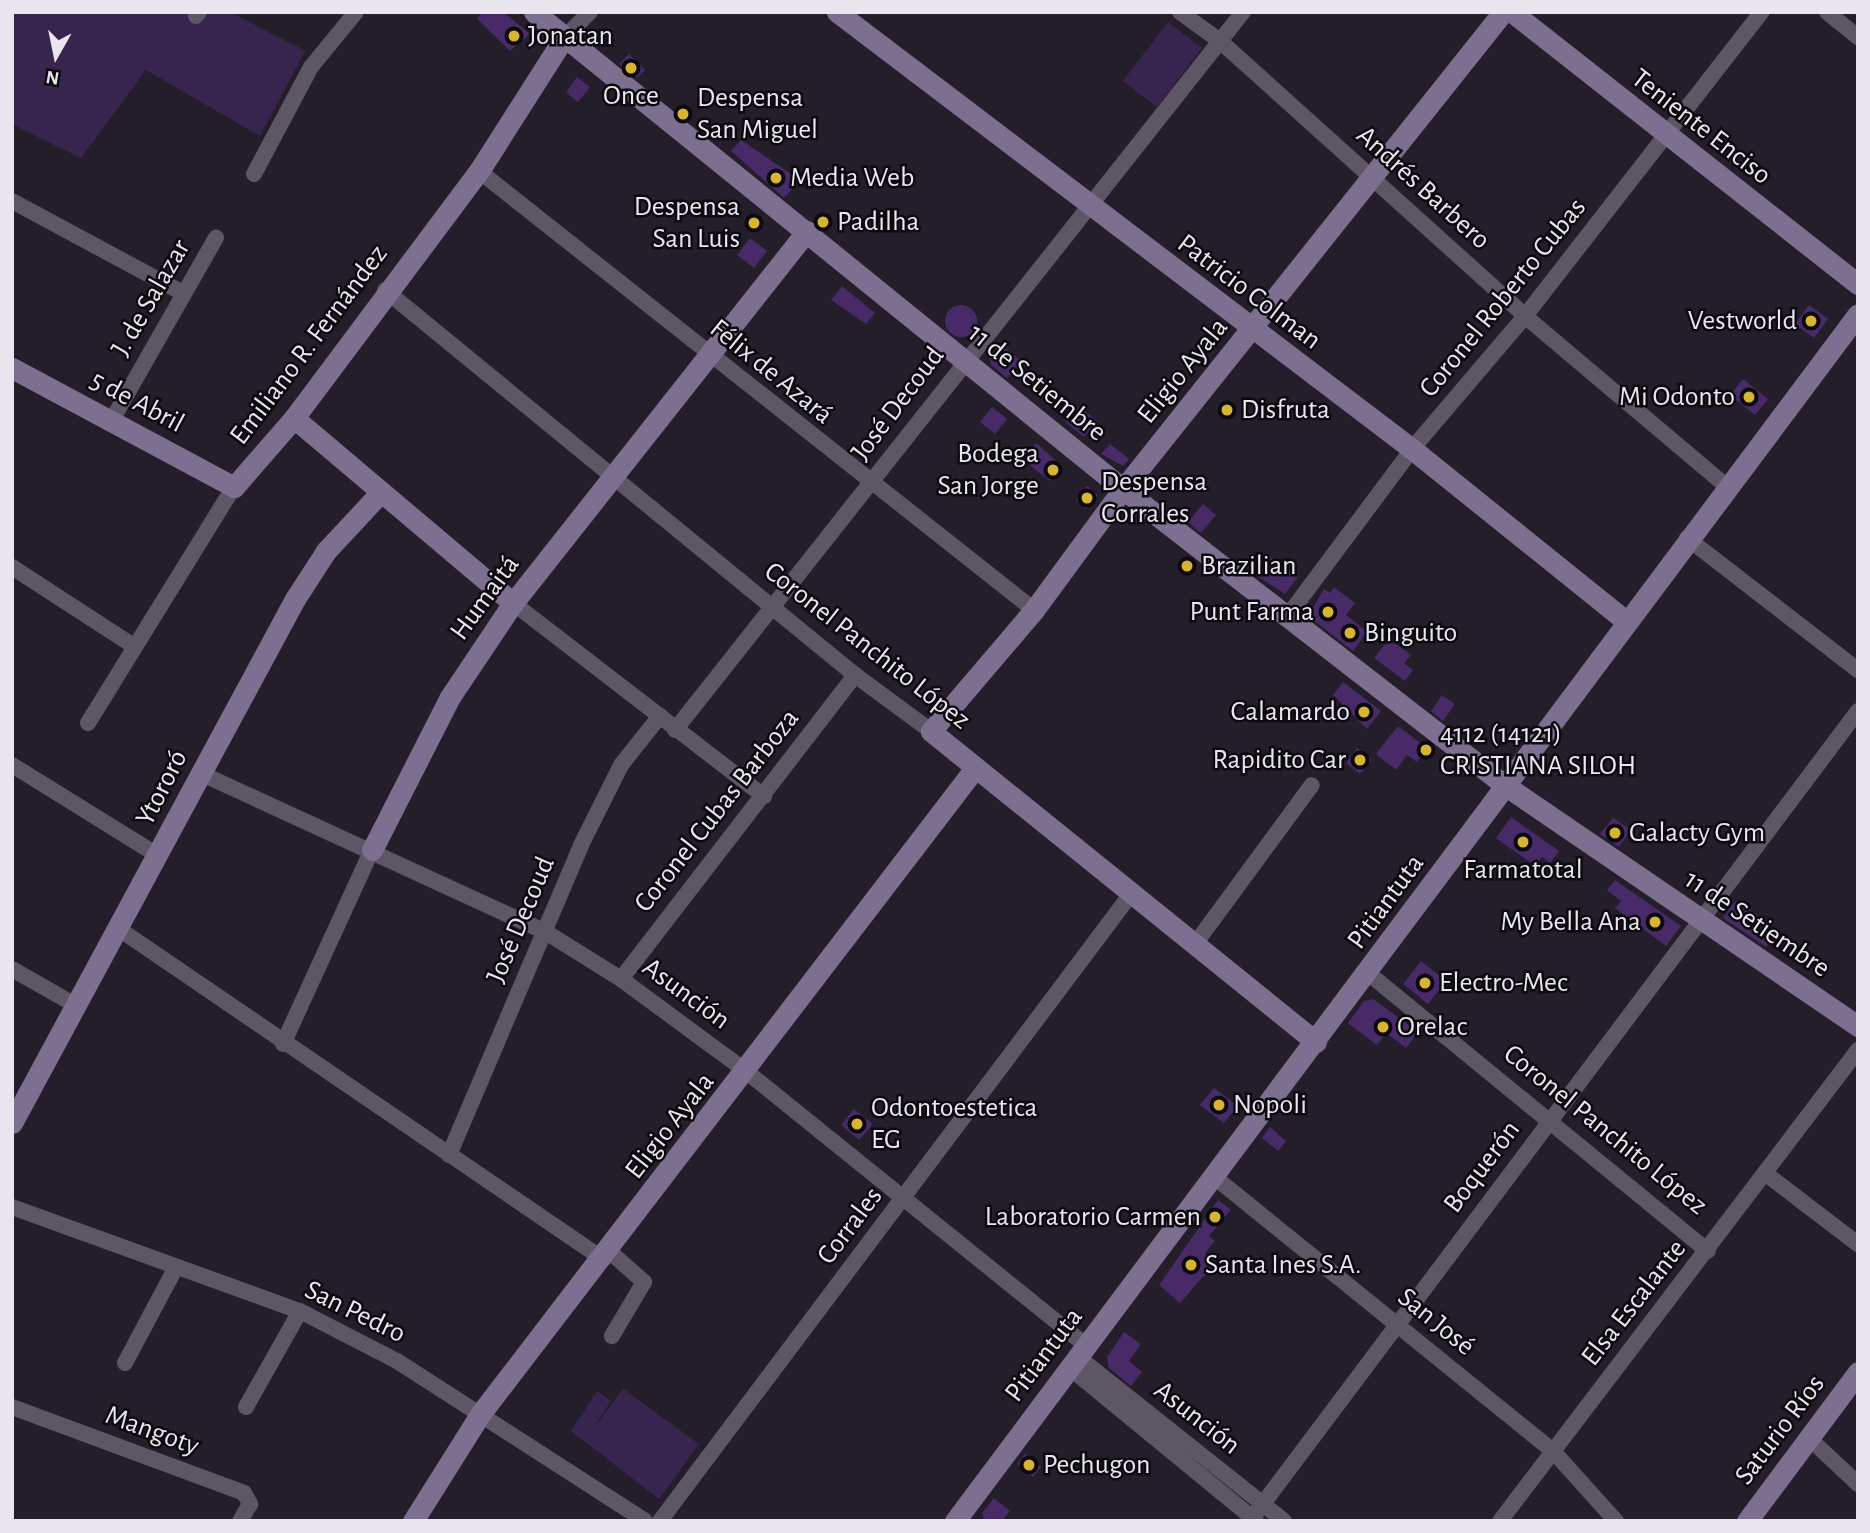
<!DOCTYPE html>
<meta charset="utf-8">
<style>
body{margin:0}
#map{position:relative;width:1870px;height:1533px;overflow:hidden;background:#241e2b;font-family:"Alegreya Sans",sans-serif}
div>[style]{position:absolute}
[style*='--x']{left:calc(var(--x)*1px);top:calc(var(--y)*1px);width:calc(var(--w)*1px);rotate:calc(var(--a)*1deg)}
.green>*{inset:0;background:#38254f}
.building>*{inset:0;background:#472a67}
.round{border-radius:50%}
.street>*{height:16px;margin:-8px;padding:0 8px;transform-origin:8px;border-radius:8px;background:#5c5665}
.secondary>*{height:21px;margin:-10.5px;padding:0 10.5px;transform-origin:10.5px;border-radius:10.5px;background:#7c6f8f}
.dots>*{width:19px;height:19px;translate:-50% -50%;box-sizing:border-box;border:4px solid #0c0a0f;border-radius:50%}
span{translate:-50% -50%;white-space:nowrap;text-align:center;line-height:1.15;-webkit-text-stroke:5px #0c0a0f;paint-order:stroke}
.poi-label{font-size:28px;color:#e9e6ef}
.left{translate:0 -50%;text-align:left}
.right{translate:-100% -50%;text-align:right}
.street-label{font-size:28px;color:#e9e6ef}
.frame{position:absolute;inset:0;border:14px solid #e9e6ef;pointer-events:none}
.north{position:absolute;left:21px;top:21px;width:70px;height:70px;-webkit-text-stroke:5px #0c0a0f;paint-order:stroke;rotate:189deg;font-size:19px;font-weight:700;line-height:28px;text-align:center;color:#e9e6ef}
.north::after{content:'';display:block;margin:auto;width:24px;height:32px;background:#e9e6ef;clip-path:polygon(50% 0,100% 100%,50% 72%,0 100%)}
</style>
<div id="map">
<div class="green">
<i style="clip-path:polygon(12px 12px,230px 12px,305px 51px,260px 136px,146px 70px,81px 158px,12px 124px)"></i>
<i style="clip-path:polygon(1168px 22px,1202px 48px,1157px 107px,1123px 81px)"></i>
<i style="clip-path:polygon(623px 1389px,699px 1444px,659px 1499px,571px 1431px,597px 1391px,611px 1401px,592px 1430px)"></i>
</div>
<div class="building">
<i style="clip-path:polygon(482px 12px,503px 12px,530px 34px,510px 51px,477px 19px)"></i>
<i style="clip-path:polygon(629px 54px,645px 70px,637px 78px,619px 64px)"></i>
<i style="clip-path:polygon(577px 77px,590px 87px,578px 102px,566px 92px)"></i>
<i style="clip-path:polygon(741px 140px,800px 180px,784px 198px,731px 151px)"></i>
<i style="clip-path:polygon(750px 238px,767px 251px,754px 268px,737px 255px)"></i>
<i style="clip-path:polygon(842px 286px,875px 313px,866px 324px,831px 300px)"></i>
<i style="clip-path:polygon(1809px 305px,1828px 319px,1814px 338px,1795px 324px)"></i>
<i class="round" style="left:945px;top:305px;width:32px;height:32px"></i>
<i style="clip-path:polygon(1001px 344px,1022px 362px,1007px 378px,991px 365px,990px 357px)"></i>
<i style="clip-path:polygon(1743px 379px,1768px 399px,1755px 415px,1730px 395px)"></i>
<i style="clip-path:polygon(1079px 406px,1097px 421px,1084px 437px,1065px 422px)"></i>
<i style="clip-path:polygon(992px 407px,1007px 419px,995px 434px,980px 422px)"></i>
<i style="clip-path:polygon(1036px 443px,1062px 466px,1050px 481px,1022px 459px)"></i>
<i style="clip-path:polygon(1110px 444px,1129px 459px,1123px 466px,1101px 454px)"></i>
<i style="clip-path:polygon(1087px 486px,1098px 495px,1086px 509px,1076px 500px)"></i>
<i style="clip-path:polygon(1203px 504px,1216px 515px,1201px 533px,1188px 522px)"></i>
<i style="clip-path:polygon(1271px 557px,1298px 577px,1285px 594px,1257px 576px)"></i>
<i style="clip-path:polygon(1334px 587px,1355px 603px,1346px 615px,1367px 632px,1353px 651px,1308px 616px,1324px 589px,1330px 593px)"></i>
<i style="clip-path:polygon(1389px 639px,1411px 655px,1404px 663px,1413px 670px,1405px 681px,1374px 658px)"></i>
<i style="clip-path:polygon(1343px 682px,1381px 711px,1367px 729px,1333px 695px)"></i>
<i style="clip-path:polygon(1442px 695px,1455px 704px,1443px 721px,1431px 711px)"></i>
<i style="clip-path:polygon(1398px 726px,1427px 748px,1417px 762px,1407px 755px,1396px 770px,1376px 754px)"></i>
<i style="clip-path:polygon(1357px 748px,1372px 760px,1360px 774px,1346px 763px)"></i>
<i style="clip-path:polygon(1511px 817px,1559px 851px,1550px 863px,1542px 857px,1535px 866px,1496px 838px)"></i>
<i style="clip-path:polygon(1613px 818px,1631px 830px,1619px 847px,1600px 834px)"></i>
<i style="clip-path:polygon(1615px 880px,1681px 926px,1666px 946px,1615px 908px,1621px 901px,1607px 890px)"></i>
<i style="clip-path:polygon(1735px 901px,1763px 918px,1757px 927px,1773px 938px,1766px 947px,1723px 918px)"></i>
<i style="clip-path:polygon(1421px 961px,1446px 981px,1428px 1004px,1403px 984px)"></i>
<i style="clip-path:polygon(1373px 999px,1418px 1032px,1406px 1048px,1386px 1033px,1377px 1045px,1348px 1023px,1364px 1001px)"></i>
<i style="clip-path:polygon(1214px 1088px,1238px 1106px,1224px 1123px,1200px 1105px)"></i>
<i style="clip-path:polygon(854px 1109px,873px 1124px,859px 1140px,841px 1125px)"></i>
<i style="clip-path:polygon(1270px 1127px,1286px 1141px,1278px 1151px,1262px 1138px)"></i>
<i style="clip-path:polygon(1218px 1200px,1231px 1210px,1209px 1236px,1215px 1241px,1205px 1253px,1216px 1262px,1180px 1303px,1159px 1285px)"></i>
<i style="clip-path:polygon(1124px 1332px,1141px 1344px,1129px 1361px,1142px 1372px,1131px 1386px,1109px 1368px,1107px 1357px)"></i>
<i style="clip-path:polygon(1025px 1454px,1041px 1467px,1033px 1477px,1017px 1464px)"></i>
<i style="clip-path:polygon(994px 1498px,1010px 1511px,1002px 1521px,984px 1521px,982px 1513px)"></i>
</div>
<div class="street">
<i style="--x:1180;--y:12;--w:49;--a:35.9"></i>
<i style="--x:1220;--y:41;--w:411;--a:42"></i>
<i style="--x:1525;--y:316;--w:263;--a:40.2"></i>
<i style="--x:1827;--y:12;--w:40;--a:39"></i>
<i style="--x:196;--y:16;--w:5;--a:-53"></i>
<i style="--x:563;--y:39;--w:38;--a:-45"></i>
<i style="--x:479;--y:171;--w:708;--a:38.34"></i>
<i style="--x:254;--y:174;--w:121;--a:-62"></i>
<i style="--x:311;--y:67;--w:71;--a:-50.7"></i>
<i style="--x:12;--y:201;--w:194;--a:28.3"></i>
<i style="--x:385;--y:290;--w:608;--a:39.32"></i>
<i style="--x:855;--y:675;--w:94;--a:36.4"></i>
<i style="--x:112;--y:420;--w:210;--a:-60.3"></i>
<i style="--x:1687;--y:538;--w:216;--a:37.7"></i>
<i style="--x:12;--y:567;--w:143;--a:33"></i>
<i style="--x:513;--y:603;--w:317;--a:37.6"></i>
<i style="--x:1287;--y:617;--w:209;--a:-53.3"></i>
<i style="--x:1412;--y:449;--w:175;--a:-49.6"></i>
<i style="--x:1525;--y:316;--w:385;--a:-52.1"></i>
<i style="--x:88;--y:723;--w:278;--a:-58.3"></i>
<i style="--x:675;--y:730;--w:916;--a:-51.65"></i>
<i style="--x:12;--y:765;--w:173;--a:31.8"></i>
<i style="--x:200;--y:773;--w:379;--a:24.7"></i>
<i style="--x:544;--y:931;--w:91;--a:31.9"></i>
<i style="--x:621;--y:979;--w:157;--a:36.4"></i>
<i style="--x:747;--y:1072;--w:436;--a:38.9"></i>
<i style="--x:119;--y:929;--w:586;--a:34.29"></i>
<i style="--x:1195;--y:944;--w:197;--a:-53.7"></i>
<i style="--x:12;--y:969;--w:73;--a:29.7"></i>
<i style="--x:1368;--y:973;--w:439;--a:39.3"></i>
<i style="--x:621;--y:979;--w:384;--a:-52.4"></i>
<i style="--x:283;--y:1044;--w:213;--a:-65.4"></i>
<i style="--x:449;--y:1155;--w:337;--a:-66.9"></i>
<i style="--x:581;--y:845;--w:89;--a:-63.4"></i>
<i style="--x:621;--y:765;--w:63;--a:-51.5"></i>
<i style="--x:1766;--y:1174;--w:116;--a:37.3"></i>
<i style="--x:1212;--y:1175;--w:437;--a:39"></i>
<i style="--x:1552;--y:1450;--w:96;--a:48"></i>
<i style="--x:12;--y:1207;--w:306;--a:19.9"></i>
<i style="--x:300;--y:1311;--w:109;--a:27.3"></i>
<i style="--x:397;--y:1361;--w:295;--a:32.8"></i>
<i style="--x:609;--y:1251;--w:47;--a:41.5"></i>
<i style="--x:644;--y:1282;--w:63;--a:120.7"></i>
<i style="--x:1078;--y:1357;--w:263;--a:38.5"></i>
<i style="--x:125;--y:1363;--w:106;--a:-62"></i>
<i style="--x:1070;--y:1368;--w:241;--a:39.4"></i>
<i style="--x:12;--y:1407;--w:247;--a:20.3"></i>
<i style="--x:244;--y:1493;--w:13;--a:61"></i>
<i style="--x:250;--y:1504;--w:20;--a:120"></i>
<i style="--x:246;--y:1407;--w:110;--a:-60.6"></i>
<i style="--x:1809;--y:1438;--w:67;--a:43.2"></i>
<i style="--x:660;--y:1521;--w:784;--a:-53.09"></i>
<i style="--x:1250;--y:1521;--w:1013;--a:-53.11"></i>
<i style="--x:1500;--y:1521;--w:592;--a:-52.76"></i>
</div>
<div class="secondary">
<i style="--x:534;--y:12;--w:758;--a:39"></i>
<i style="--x:1123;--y:489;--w:485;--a:37.8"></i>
<i style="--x:1506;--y:786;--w:426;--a:34.3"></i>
<i style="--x:837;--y:12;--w:722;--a:37.23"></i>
<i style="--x:1412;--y:449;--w:273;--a:38.8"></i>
<i style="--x:1512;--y:12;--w:440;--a:38.2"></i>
<i style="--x:12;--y:368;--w:252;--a:28.2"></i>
<i style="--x:234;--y:487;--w:91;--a:-49"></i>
<i style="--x:294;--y:418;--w:309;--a:-53.2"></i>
<i style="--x:479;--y:171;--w:156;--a:-57.5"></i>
<i style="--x:294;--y:418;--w:287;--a:40.2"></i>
<i style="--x:372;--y:850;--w:172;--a:-63"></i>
<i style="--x:450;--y:697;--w:113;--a:-56.2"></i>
<i style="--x:513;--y:603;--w:474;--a:-51.7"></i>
<i style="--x:1316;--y:1042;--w:495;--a:-141.1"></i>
<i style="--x:931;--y:731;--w:159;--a:-49.6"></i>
<i style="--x:1034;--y:610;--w:150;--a:-53.7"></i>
<i style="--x:1123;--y:489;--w:610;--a:-51.46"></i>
<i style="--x:12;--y:1123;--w:596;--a:-61.63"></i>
<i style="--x:295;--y:599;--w:57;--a:-57.1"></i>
<i style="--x:326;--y:551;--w:81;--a:-47"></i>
<i style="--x:413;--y:1521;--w:128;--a:-57.8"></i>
<i style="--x:481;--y:1413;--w:812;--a:-52.55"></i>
<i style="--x:955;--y:1521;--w:1507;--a:-53.2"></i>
<i style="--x:1747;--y:1521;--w:186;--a:-53.3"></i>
</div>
<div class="dots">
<i style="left:514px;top:36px;background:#d7b434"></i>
<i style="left:631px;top:68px;background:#d7b434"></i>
<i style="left:683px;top:114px;background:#d7b434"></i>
<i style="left:776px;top:178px;background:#d7b434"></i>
<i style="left:823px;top:222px;background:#d7b434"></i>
<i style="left:754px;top:223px;background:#d7b434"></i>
<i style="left:1811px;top:321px;background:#d7b434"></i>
<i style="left:1749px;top:397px;background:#d7b434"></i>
<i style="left:1227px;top:410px;background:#d7b434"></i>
<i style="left:1053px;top:470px;background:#d7b434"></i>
<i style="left:1087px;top:498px;background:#d7b434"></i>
<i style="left:1187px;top:566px;background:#d7b434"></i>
<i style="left:1328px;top:612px;background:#d7b434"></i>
<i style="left:1350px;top:633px;background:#d7b434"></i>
<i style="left:1364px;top:712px;background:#d7b434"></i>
<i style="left:1426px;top:750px;background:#d7b434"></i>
<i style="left:1360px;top:760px;background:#d7b434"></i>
<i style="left:1615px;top:833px;background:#d7b434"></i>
<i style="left:1523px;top:842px;background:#d7b434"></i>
<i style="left:1655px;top:922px;background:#d7b434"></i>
<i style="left:1425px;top:983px;background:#d7b434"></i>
<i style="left:1383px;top:1027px;background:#d7b434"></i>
<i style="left:1219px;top:1105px;background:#d7b434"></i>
<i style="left:857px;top:1124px;background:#d7b434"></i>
<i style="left:1215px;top:1217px;background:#d7b434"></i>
<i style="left:1191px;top:1265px;background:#d7b434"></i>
<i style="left:1029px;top:1465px;background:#d7b434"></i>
</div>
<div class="poi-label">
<span class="left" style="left:528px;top:36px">Jonatan</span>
<span style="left:631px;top:96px">Once</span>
<span class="left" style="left:697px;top:114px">Despensa<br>San Miguel</span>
<span class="left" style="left:790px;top:178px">Media Web</span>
<span class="right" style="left:740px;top:223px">Despensa<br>San Luis</span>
<span class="left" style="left:837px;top:222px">Padilha</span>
<span class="right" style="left:1797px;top:321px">Vestworld</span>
<span class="right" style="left:1735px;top:397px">Mi Odonto</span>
<span class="left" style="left:1241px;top:410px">Disfruta</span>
<span class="right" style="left:1039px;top:470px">Bodega<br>San Jorge</span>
<span class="left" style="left:1101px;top:498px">Despensa<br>Corrales</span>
<span class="left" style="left:1201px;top:566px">Brazilian</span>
<span class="right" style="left:1314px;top:612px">Punt Farma</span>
<span class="left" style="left:1364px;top:633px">Binguito</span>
<span class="right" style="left:1350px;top:712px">Calamardo</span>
<span class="left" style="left:1440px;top:750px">4112 (14121)<br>CRISTIANA SILOH</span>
<span class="right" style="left:1346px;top:760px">Rapidito Car</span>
<span class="left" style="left:1629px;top:833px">Galacty Gym</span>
<span style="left:1523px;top:870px">Farmatotal</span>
<span class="right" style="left:1641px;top:922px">My Bella Ana</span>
<span class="left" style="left:1439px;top:983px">Electro-Mec</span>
<span class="left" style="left:1397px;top:1027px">Orelac</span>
<span class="left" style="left:1233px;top:1105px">Nopoli</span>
<span class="left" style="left:871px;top:1124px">Odontoestetica<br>EG</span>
<span class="right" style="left:1201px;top:1217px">Laboratorio Carmen</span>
<span class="left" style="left:1205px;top:1265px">Santa Ines S.A.</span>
<span class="left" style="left:1043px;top:1465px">Pechugon</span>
</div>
<div class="street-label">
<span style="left:1701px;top:127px;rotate:38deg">Teniente Enciso</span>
<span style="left:1423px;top:188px;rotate:42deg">Andrés Barbero</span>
<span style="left:1249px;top:292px;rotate:37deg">Patricio Colman</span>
<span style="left:151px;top:298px;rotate:-60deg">J. de Salazar</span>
<span style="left:1503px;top:298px;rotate:-51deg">Coronel Roberto Cubas</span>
<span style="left:309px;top:345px;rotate:-53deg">Emiliano R. Fernández</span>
<span style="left:1183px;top:371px;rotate:-51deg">Eligio Ayala</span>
<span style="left:771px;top:372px;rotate:39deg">Félix de Azará</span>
<span style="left:1037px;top:383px;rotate:39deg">11 de Setiembre</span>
<span style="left:137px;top:402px;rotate:28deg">5 de Abril</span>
<span style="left:898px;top:404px;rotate:-53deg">José Decoud</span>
<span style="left:485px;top:598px;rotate:-54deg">Humaitá</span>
<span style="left:867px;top:646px;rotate:38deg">Coronel Panchito López</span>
<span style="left:162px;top:788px;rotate:-63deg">Ytororó</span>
<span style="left:717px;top:811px;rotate:-52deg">Coronel Cubas Barboza</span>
<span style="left:1386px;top:902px;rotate:-54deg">Pitiantuta</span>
<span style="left:521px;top:920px;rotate:-67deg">José Decoud</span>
<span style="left:1757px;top:924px;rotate:34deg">11 de Setiembre</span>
<span style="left:686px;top:994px;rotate:36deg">Asunción</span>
<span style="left:670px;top:1126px;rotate:-52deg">Eligio Ayala</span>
<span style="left:1605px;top:1130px;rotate:39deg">Coronel Panchito López</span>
<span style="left:1482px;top:1167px;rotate:-53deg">Boquerón</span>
<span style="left:850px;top:1226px;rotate:-53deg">Corrales</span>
<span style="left:1634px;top:1303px;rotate:-52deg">Elsa Escalante</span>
<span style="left:355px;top:1312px;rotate:26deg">San Pedro</span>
<span style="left:1436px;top:1322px;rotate:39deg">San José</span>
<span style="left:1044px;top:1355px;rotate:-53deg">Pitiantuta</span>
<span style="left:1197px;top:1418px;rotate:38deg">Asunción</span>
<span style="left:1780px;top:1430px;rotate:-53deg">Saturio Ríos</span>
<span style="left:152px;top:1431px;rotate:20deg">Mangoty</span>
</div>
<div class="frame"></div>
<div class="north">N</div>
</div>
